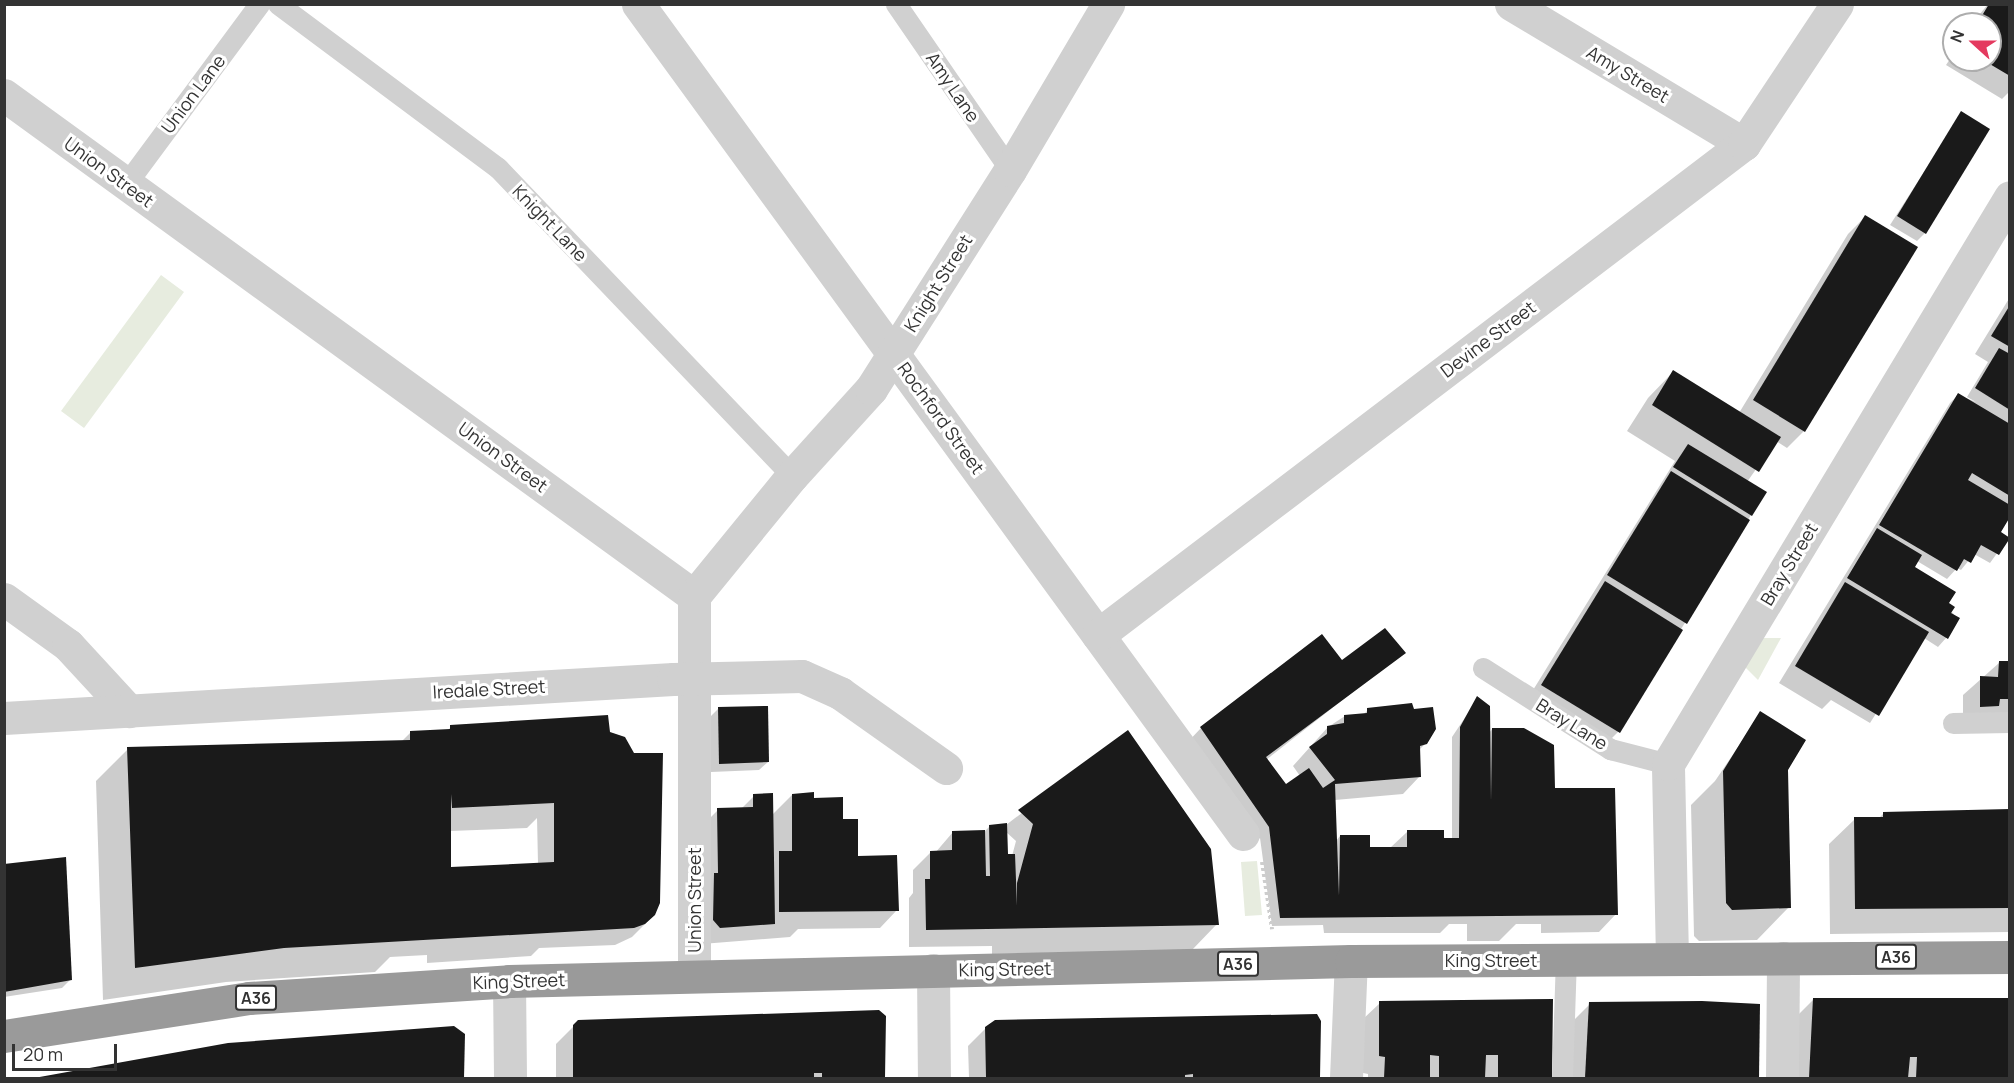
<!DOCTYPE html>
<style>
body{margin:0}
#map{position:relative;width:2014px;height:1083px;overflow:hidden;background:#fff;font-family:Manrope,sans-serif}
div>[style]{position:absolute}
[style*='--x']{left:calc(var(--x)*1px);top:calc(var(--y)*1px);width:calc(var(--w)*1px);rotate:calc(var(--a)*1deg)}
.green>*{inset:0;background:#e7ecdf}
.shadow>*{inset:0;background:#0003}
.building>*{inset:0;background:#1a1a1a}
.path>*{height:4px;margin-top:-2px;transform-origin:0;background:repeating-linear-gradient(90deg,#cdcdcd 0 3px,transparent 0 6px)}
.lane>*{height:21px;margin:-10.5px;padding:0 10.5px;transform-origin:10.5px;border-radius:10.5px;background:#d0d0d0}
.street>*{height:33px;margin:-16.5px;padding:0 16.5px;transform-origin:16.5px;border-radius:16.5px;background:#d0d0d0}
.highway>*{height:33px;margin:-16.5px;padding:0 16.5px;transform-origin:16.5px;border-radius:16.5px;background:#9a9a9a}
span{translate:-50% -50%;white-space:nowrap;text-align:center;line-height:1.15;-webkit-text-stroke:6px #fff;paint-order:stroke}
.shield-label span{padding:2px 4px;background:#fff;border:2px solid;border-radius:4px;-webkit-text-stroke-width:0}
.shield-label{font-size:16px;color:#333;font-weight:700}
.street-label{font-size:18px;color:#333}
.frame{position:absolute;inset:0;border:6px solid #333;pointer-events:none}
.north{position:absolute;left:1942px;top:12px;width:60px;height:60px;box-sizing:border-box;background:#fff;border:2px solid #adadad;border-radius:50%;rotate:291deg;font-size:16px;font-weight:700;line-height:24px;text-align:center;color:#333}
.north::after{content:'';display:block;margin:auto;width:21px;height:27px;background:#e43a5f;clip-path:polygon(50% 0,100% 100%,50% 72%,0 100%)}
.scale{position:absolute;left:12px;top:1044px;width:105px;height:27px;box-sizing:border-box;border:3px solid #333;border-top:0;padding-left:8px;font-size:18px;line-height:21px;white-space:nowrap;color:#333;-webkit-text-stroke:4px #fff;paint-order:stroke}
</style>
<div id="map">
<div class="green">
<i style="clip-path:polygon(161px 275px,184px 292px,84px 428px,61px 411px)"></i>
<i style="clip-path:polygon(1757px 638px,1781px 638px,1758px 680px,1743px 665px)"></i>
<i style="clip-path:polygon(1257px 861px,1262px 915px,1245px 916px,1241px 862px)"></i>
</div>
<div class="shadow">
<i style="clip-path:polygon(1988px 4px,2010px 8px,2010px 91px,2002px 99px,1946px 65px,1954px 53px,1954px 60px,1990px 60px,1990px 24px,1972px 24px)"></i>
<i style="clip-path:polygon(1962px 113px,1925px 233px,1917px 241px,1890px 225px)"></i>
<i style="clip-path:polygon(1865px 217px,1804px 431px,1787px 448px,1776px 441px,1747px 482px,1751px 515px,1618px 732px,1601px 749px,1525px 703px,1675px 461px,1627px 431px,1648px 398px,1673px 372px,1739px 413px,1848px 234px)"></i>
<i style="clip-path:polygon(2010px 297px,2010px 514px,1999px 532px,2008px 538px,1990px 563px,1974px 554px,1961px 570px,1957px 568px,1947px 579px,1917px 561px,1913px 568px,1958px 619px,1946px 638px,1938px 647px,1924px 638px,1870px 723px,1831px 700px,1822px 709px,1779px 683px,1950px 403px,1958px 395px,1976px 402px,1967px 397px,1988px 362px,1975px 354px)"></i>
<i style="clip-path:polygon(1404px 652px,1266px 760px,1285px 786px,1300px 776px,1293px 766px,1328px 727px,1345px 716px,1363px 715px,1368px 710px,1426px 743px,1419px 750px,1420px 776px,1403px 794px,1335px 800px,1336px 841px,1340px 836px,1369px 849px,1390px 848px,1407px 832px,1452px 839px,1452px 737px,1478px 698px,1489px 733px,1492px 729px,1554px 792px,1616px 914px,1599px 932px,1541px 933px,1541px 924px,1516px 924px,1499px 941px,1467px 941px,1467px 924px,1449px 924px,1440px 933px,1324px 933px,1323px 925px,1272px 926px,1260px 838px,1252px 844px,1184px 746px,1201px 728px,1342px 662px)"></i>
<i style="clip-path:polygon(1999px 663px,2010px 663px,2010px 715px,1963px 723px,1963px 695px)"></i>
<i style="clip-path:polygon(718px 709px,768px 762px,759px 770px,711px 772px,710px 717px)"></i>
<i style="clip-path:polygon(1761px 713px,1786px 770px,1789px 907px,1757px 940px,1699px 941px,1694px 936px,1691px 805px,1715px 781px)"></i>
<i style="clip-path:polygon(evenodd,451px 727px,608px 733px,650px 919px,632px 937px,615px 945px,539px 948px,531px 956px,427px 963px,427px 955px,390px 957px,375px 972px,226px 982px,103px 1000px,96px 781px,128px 749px,401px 742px,411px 732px,447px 731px,451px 727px,537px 818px,538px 864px,450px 868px,450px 831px,527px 828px,537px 818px)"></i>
<i style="clip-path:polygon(evenodd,1128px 732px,1217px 924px,1192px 950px,992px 954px,992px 946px,909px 947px,909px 898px,913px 893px,913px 870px,930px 853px,935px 853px,953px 832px,985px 831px,990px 826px,1006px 825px,1128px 732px,1005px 831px,1016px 841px,1012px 856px,1006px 856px,1005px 831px)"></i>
<i style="clip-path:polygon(792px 795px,812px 802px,842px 821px,857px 857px,897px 910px,880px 928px,798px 929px,790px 937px,702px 944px,701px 827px,718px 810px,741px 809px,754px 796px,772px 815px)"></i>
<i style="clip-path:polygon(2010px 812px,2010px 932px,1830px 934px,1829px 844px,1855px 819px,1879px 818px,1884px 813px)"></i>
<i style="clip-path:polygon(4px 866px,70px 980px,62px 988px,4px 997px)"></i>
<i style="clip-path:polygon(1814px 999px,2010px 999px,2010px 1078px,1793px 1078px,1796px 1017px)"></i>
<i style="clip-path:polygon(1552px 1000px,1551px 1078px,1368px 1078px,1368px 1074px,1363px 1073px,1362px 1020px,1380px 1003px)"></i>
<i style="clip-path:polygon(1590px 1004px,1758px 1005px,1757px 1078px,1569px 1078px,1573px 1021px)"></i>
<i style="clip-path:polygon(885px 1017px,884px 1078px,556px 1078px,556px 1044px,574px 1026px)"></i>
<i style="clip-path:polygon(1319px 1022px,1318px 1078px,969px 1078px,968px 1046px,986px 1028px)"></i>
<i style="clip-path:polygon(463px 1035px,462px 1078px,38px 1078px,228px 1045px)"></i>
</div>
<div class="building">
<i style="clip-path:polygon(1989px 4px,2010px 6px,2010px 76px,1983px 60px,1990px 60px,1990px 24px,1977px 24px)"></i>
<i style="clip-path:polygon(1961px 111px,1990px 129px,1926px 234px,1897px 216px)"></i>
<i style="clip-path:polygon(1865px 215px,1918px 247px,1805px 432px,1753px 400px)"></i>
<i style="clip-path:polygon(2010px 305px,2010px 347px,1991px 336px)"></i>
<i style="clip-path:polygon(1999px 348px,2010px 354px,2010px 410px,1975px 388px)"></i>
<i style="clip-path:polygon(1673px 370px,1781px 437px,1759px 472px,1652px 405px)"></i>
<i style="clip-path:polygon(1958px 393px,2010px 424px,2010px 496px,1972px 473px,1968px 480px,2010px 505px,2010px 517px,2001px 532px,2010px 538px,1999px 555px,1981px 545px,1971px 563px,1964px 559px,1957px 571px,1879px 525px)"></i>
<i style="clip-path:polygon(1688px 444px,1767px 492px,1752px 516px,1673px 467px)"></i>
<i style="clip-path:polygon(1671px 471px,1750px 520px,1687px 624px,1607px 575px)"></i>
<i style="clip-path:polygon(1877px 528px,1922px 555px,1915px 567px,1956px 592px,1949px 603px,1955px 607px,1951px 613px,1960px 618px,1948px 639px,1847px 578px)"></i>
<i style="clip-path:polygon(1605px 581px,1683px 630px,1620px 733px,1541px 685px)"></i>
<i style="clip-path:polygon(1845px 582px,1929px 632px,1879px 716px,1795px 666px)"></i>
<i style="clip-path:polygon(1385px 628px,1406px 653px,1266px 757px,1286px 784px,1309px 768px,1323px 788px,1335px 780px,1309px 747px,1327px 734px,1327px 726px,1344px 723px,1344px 715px,1367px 713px,1367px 708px,1412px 703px,1414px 709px,1433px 707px,1436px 729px,1427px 744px,1420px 746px,1421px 777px,1335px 784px,1339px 896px,1340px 835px,1370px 835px,1370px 847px,1407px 847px,1407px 830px,1444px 830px,1444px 838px,1459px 838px,1460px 727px,1477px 696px,1490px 706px,1491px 801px,1492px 728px,1524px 728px,1554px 745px,1555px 788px,1615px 788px,1618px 915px,1280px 918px,1269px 827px,1200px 727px,1322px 634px,1342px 660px)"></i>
<i style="clip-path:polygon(1999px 661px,2010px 661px,2010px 699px,2000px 699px,1999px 706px,1980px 707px,1980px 676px,1998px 677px)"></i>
<i style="clip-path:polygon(768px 706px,769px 762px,719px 764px,718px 707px)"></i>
<i style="clip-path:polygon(1760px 711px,1806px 740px,1788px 770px,1791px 908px,1732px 910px,1726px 903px,1723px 771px)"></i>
<i style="clip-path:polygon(evenodd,608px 715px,610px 732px,625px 737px,634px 753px,663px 753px,660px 903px,655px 915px,645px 924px,634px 928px,284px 948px,135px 968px,127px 747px,410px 740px,410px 731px,450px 729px,450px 725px,608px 715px,451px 794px,452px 808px,554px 803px,554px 862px,451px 867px,451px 794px)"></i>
<i style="clip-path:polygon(1128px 730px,1211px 849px,1219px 925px,926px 930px,925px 879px,930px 879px,930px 851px,952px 850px,952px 831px,985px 830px,986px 876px,990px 876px,989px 825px,1007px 823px,1008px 854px,1015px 854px,1017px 906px,1017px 883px,1033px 824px,1018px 810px)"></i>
<i style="clip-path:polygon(814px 792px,814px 798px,843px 797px,843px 819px,858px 819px,858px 856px,897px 855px,899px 911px,779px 912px,779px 851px,792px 851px,792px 794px)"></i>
<i style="clip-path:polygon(773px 793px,775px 924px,720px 928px,713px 920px,714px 873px,718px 873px,717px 808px,753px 807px,753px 794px)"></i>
<i style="clip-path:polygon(2010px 809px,2010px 908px,1855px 909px,1854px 817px,1883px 817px,1883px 812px)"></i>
<i style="clip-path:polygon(66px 857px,72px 980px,4px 992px,4px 864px)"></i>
<i style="clip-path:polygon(1813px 998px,2010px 998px,2010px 1078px,1916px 1078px,1917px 1057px,1910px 1057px,1908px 1078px,1809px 1078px)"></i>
<i style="clip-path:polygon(1553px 999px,1552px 1078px,1498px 1078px,1498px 1055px,1486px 1055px,1485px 1078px,1439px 1078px,1439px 1056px,1430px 1055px,1430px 1078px,1384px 1078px,1385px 1057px,1379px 1056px,1379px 1001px)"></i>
<i style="clip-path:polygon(1702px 1001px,1760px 1004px,1759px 1078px,1585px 1078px,1589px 1002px)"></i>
<i style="clip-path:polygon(879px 1010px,886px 1016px,885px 1078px,822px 1078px,822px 1073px,814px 1073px,814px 1078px,573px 1078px,573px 1025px,578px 1020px)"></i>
<i style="clip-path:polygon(1317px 1014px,1321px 1021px,1320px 1078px,1193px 1078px,1193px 1074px,1185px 1075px,1185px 1078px,986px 1078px,985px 1027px,995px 1020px)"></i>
<i style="clip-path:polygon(454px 1026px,465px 1034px,464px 1078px,34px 1078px,228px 1043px)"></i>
</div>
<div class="path">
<i style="--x:1262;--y:862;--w:68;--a:81.5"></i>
</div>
<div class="lane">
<i style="--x:278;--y:4;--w:274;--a:36.7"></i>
<i style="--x:498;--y:168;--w:426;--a:46.3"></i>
<i style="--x:896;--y:4;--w:201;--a:55.5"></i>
<i style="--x:126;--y:184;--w:224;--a:-53.5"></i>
<i style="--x:1483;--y:668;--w:151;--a:32.5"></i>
<i style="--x:1610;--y:749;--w:60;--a:14.5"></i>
<i style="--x:1953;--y:723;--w:57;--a:-1"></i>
<i style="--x:1562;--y:1078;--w:118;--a:-88.1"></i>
</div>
<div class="street">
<i style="--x:638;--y:4;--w:1027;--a:53.91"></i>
<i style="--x:1511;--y:4;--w:272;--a:31"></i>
<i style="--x:4;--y:95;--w:853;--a:35.98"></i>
<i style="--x:694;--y:596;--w:155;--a:-50.8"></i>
<i style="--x:792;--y:476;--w:118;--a:-47.8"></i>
<i style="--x:871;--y:389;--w:259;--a:-57.6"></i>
<i style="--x:1010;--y:170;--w:193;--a:-59.4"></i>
<i style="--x:694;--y:596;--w:380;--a:90"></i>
<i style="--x:4;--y:599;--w:79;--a:35.7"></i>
<i style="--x:68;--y:645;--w:90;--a:47.3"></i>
<i style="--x:1098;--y:635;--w:811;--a:-37.24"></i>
<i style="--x:1744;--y:144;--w:168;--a:-56.4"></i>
<i style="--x:4;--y:718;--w:670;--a:-3.34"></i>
<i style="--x:673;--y:679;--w:129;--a:-1.3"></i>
<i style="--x:802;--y:676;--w:42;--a:24.1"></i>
<i style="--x:840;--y:693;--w:130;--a:35.3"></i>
<i style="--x:1672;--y:958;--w:194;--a:-91.2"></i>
<i style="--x:1668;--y:764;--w:662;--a:-58.9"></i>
<i style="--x:933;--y:970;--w:108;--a:89.5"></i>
<i style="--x:509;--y:981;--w:97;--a:89.4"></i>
<i style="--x:1346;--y:1078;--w:117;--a:-87.6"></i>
<i style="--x:1782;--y:1078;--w:120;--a:-89.5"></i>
</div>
<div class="highway">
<i style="--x:4;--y:1036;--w:248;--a:-8.8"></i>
<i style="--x:249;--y:998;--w:261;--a:-3.7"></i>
<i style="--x:509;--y:981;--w:842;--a:-1.36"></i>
<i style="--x:1351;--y:961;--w:659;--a:-0.35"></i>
</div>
<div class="shield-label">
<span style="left:1896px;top:957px">A36</span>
<span style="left:1238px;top:964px">A36</span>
<span style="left:256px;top:998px">A36</span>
</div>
<div class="street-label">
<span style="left:1628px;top:74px;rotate:31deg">Amy Street</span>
<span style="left:953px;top:87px;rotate:56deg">Amy Lane</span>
<span style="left:193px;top:94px;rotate:-53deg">Union Lane</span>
<span style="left:109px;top:172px;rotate:36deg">Union Street</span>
<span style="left:550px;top:223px;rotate:46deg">Knight Lane</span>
<span style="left:938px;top:283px;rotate:-58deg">Knight Street</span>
<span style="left:1488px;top:339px;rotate:-37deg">Devine Street</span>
<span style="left:941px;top:418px;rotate:54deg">Rochford Street</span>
<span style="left:503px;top:457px;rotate:36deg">Union Street</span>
<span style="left:1789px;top:564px;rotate:-59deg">Bray Street</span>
<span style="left:489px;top:689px;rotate:-3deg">Iredale Street</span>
<span style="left:1572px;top:724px;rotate:32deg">Bray Lane</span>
<span style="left:694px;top:900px;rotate:-90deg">Union Street</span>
<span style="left:1491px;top:960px">King Street</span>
<span style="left:1005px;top:969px;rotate:-1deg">King Street</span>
<span style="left:519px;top:981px;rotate:-2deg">King Street</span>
</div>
<div class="frame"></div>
<div class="north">N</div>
<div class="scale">20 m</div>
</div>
